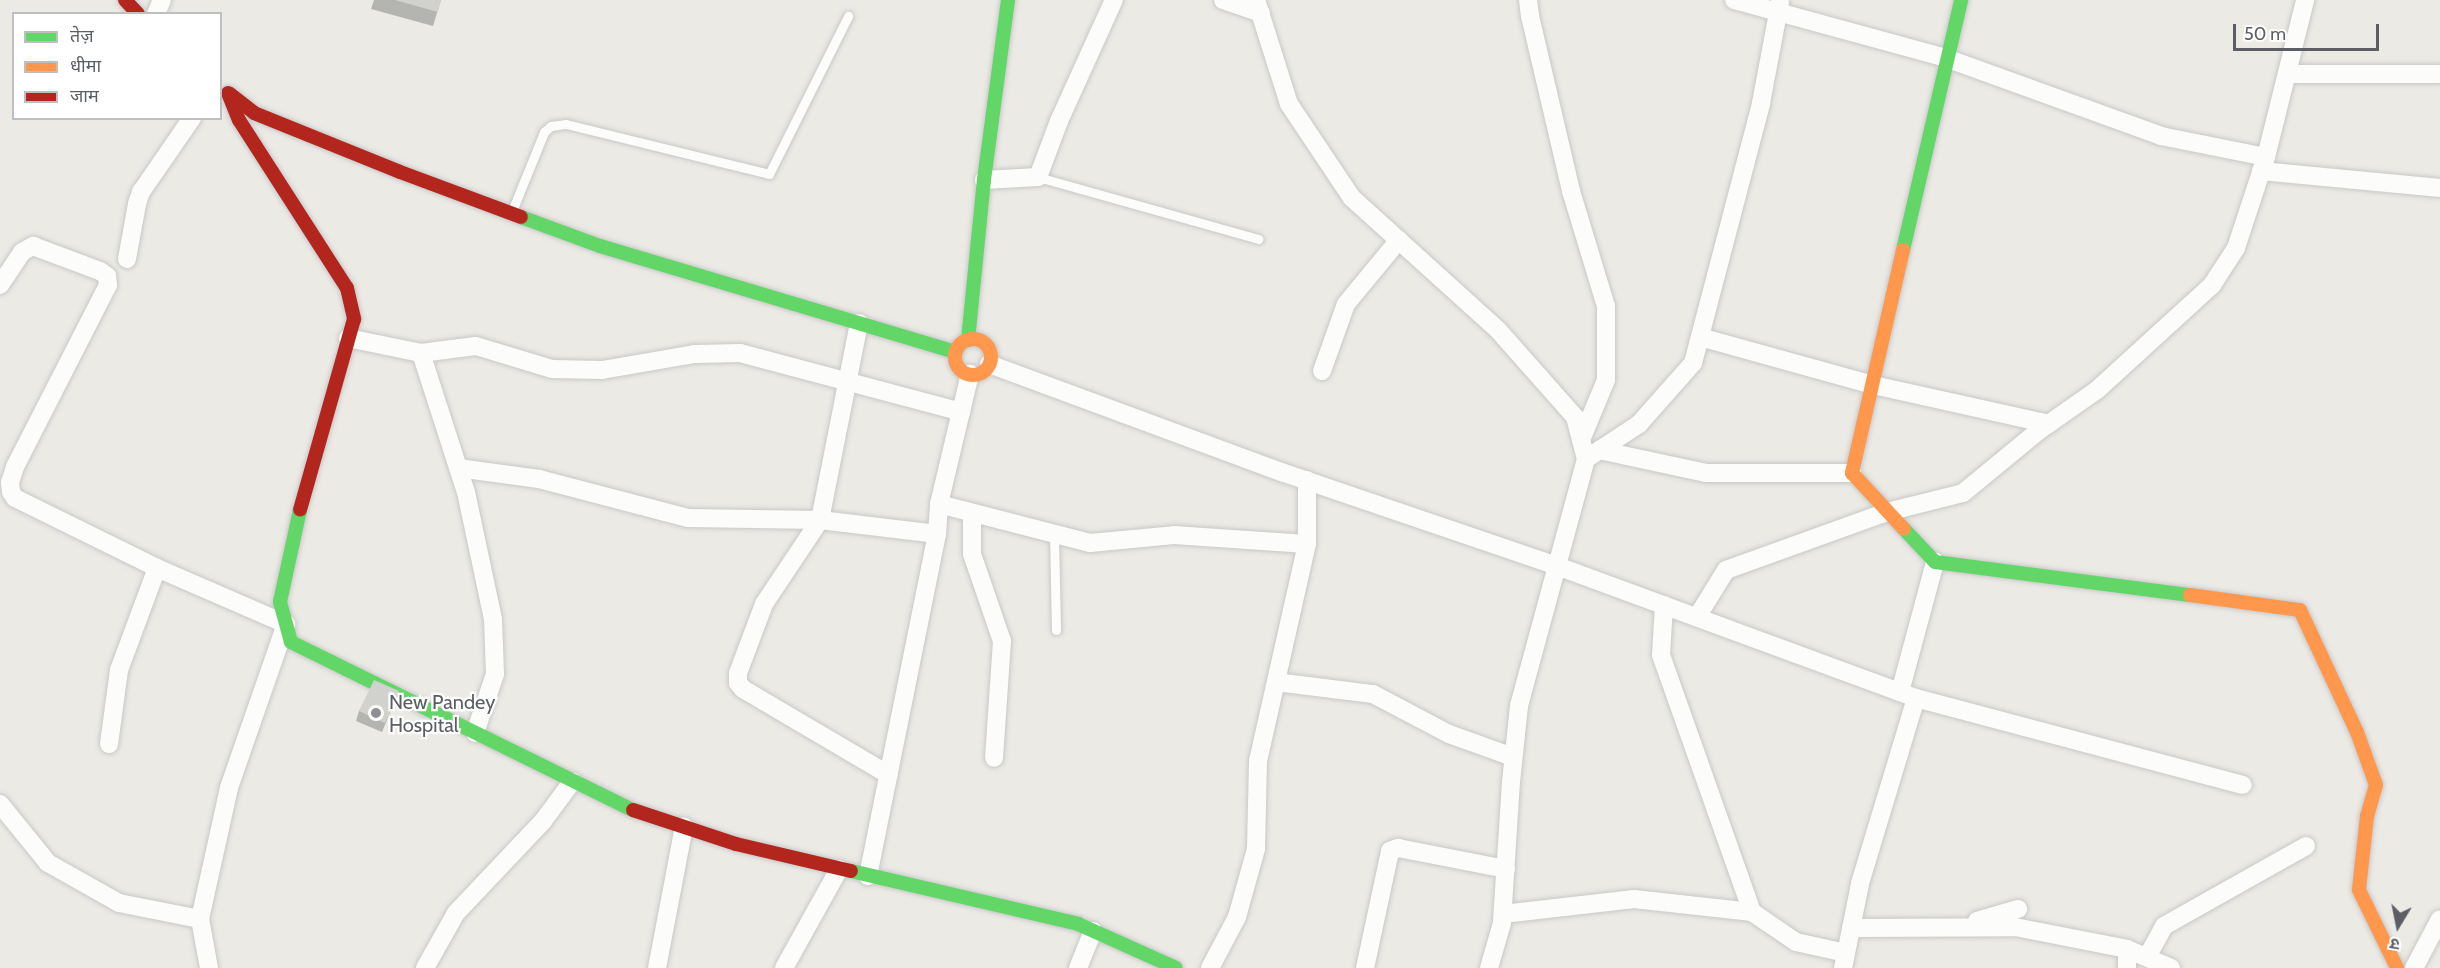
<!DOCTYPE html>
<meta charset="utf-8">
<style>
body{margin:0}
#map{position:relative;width:2440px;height:968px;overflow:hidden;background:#ebeae5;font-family:Cabin,"Noto Sans Devanagari",sans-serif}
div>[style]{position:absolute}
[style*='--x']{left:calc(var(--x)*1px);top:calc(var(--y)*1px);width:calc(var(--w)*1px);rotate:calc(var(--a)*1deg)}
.roads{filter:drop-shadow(0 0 2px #c8c8c8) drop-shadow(0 0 2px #c8c8c8)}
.lane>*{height:9px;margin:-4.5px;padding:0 4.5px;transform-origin:4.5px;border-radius:4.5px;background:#fcfcfb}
.street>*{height:18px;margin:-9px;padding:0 9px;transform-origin:9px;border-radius:9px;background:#fcfcfb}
.fast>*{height:14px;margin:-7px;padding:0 7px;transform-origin:7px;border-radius:7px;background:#63d668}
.slow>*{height:14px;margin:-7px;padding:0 7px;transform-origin:7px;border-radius:7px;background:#ff974d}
.slow>.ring{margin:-7px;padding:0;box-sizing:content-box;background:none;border:14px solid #ff974d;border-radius:50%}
.jam>*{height:14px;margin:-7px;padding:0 7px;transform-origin:7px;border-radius:7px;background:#b3261e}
.wall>*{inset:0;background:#b4b4b1}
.building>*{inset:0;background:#d1d1ce}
.dots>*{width:16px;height:16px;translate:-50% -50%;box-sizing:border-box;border:3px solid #fff;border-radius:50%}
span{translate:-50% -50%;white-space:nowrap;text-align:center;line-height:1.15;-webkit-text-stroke:4.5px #fff;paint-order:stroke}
.poi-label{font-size:20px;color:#5b5e63}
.left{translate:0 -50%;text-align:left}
.legend{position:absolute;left:12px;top:12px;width:210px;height:108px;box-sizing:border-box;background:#fff;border:2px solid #bdbfc1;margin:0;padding:8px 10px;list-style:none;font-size:18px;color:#5b5e63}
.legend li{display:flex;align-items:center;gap:12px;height:30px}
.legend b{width:30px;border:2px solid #bdbfc1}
.north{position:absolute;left:2368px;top:896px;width:60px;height:60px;-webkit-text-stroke:4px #fff;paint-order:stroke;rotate:190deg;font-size:16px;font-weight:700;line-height:24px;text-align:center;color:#5b5e63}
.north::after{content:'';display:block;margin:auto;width:21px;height:27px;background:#5b5e63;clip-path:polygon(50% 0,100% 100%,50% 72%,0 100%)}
.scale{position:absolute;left:2233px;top:24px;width:146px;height:27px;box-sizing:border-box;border:3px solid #5b5e63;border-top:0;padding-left:8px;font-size:18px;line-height:21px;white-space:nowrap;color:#5b5e63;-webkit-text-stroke:4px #fff;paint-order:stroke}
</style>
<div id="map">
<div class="roads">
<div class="lane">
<i style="--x:1038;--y:177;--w:229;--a:15.7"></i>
<i style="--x:512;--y:211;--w:85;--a:-67.9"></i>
<i style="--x:544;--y:132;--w:9;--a:-41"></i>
<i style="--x:551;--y:126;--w:15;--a:-8"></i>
<i style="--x:566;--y:124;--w:209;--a:13.8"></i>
<i style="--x:769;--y:174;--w:177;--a:-63.4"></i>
<i style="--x:1054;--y:534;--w:96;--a:88.8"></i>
</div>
<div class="street">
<i style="--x:1223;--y:0;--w:40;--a:18.9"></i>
<i style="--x:1256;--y:0;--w:109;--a:72.4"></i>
<i style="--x:1289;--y:104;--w:113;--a:56.2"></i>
<i style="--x:1352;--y:198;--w:197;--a:42.1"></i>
<i style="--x:1498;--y:330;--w:116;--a:48.5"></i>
<i style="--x:1575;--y:417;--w:43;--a:75.3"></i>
<i style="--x:1586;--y:459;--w:256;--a:105.2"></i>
<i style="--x:1519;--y:706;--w:76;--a:96"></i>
<i style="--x:1511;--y:782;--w:141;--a:93.7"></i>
<i style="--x:1502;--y:923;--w:47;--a:106.1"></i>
<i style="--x:1528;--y:0;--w:16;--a:83"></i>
<i style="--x:1530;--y:16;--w:180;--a:76.8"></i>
<i style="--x:1571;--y:191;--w:120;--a:73.1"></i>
<i style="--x:1606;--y:306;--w:74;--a:90"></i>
<i style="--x:1606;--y:380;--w:65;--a:112.6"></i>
<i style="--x:1734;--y:0;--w:220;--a:15.3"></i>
<i style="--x:1946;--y:58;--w:229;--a:19.9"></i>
<i style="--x:2161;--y:136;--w:107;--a:11.3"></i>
<i style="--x:156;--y:14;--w:15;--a:-67"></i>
<i style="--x:2287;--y:74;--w:153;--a:0"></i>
<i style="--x:2261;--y:171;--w:180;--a:5.4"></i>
<i style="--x:984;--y:180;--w:54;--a:-3.2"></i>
<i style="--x:1038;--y:177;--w:60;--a:-69.4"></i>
<i style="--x:1059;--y:121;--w:133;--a:-65.6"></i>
<i style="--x:127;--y:259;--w:56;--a:-79.7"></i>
<i style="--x:137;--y:204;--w:13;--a:-72"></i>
<i style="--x:141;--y:192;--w:90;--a:-55.4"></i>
<i style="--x:0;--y:285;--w:40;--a:-56"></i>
<i style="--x:22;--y:252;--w:13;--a:-29"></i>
<i style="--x:33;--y:246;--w:72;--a:20.5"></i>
<i style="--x:100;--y:271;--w:9;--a:36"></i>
<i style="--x:107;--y:276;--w:9;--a:84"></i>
<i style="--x:108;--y:285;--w:204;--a:117.1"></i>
<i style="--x:15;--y:467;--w:16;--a:108"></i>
<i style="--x:10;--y:482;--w:10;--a:84"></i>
<i style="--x:11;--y:492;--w:7;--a:56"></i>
<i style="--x:15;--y:498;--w:158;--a:26.2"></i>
<i style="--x:157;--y:568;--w:141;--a:23.5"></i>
<i style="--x:286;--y:624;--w:174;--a:109.2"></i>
<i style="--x:229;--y:788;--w:134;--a:102.5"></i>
<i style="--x:200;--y:919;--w:50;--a:79.6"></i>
<i style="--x:859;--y:323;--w:201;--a:101.2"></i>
<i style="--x:820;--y:520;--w:101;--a:123.7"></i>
<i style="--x:764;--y:604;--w:74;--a:110.6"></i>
<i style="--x:738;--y:673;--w:10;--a:90"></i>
<i style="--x:738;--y:683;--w:8;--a:50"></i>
<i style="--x:743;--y:689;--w:169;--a:30.5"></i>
<i style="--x:1700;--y:337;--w:180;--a:15.5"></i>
<i style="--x:1873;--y:385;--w:180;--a:12.5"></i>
<i style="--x:348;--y:338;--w:75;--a:11.6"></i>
<i style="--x:421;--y:353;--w:55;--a:-7.3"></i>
<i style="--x:476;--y:346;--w:79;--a:16.8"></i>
<i style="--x:552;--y:369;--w:50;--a:1.1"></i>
<i style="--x:602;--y:370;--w:94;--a:-9.8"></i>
<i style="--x:695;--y:354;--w:45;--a:-1.3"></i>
<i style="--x:740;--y:353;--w:229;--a:14.9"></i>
<i style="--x:421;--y:353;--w:146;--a:72.1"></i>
<i style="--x:466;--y:492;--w:130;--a:78"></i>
<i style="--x:493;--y:619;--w:55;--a:87.9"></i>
<i style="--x:495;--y:674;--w:62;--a:108.7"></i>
<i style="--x:989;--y:364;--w:314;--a:20.3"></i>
<i style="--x:1284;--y:473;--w:288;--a:18.8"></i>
<i style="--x:1557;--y:566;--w:382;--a:20.2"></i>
<i style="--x:1916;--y:698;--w:194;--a:106.8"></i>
<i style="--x:1860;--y:884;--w:86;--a:101.4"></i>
<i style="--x:1322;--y:371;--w:71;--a:-70.3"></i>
<i style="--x:1346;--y:304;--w:83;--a:-50.4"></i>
<i style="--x:1599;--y:450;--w:109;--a:12.1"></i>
<i style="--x:1706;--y:473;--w:146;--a:0"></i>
<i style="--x:1586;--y:459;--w:64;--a:-33.4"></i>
<i style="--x:1639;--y:424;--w:81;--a:-48.5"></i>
<i style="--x:1693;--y:363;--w:269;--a:-75.3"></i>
<i style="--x:1761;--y:103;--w:103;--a:-79.3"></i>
<i style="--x:458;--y:468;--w:82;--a:7.7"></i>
<i style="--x:539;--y:479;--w:154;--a:14.7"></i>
<i style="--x:688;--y:518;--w:132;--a:0.9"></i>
<i style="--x:820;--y:520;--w:118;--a:6.8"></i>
<i style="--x:939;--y:504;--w:156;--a:14.5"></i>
<i style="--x:1090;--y:543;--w:84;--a:-5.4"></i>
<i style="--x:1174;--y:535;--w:133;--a:3.9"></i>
<i style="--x:972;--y:513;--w:41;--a:90"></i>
<i style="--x:972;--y:554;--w:92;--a:71"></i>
<i style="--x:1002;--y:641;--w:117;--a:93.9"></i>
<i style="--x:1664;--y:605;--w:50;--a:93.4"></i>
<i style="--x:1661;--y:655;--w:273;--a:70.5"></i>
<i style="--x:1752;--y:912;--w:53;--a:34.3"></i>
<i style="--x:1796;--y:942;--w:51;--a:12.4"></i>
<i style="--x:1697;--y:617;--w:55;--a:-58.3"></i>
<i style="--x:1726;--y:570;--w:171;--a:-19.8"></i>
<i style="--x:1887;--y:512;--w:78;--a:-14"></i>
<i style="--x:1963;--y:493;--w:96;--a:-39.5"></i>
<i style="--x:2037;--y:432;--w:73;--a:-35"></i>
<i style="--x:2097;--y:390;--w:156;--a:-42.4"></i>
<i style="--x:2212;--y:285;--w:44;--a:-57"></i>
<i style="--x:2236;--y:248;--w:96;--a:-71.8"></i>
<i style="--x:2266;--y:157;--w:162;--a:-76"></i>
<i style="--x:1276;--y:682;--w:98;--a:7.1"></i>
<i style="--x:1373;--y:694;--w:86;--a:27.8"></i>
<i style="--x:1449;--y:734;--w:68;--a:19.8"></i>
<i style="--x:1900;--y:692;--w:135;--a:-74.9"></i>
<i style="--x:1916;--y:698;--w:338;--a:14.9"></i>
<i style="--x:109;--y:744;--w:75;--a:-82.3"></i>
<i style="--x:119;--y:670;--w:109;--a:-69.6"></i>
<i style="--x:0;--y:804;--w:76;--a:50.9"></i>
<i style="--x:48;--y:863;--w:81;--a:29.4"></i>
<i style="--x:119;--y:903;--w:83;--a:11.2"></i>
<i style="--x:868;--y:876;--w:349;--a:-78.6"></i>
<i style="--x:937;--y:534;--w:30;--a:-86"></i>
<i style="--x:939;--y:504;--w:134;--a:-76.6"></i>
<i style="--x:1503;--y:914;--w:132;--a:-6.5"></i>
<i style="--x:1634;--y:899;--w:119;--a:6.3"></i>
<i style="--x:1977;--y:921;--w:43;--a:-16.3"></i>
<i style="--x:1851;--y:928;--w:164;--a:-0.3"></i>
<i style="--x:2015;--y:927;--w:114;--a:11.1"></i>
<i style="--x:2127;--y:949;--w:48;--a:23.4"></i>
<i style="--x:2147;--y:957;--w:35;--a:-61"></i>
<i style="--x:2164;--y:926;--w:163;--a:-29.4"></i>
<i style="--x:425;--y:968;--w:63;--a:-60.6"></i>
<i style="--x:456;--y:913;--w:127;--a:-46.6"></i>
<i style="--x:543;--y:821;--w:49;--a:-53.4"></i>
<i style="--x:657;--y:968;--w:144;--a:-79.2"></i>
<i style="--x:784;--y:968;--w:113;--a:-60.9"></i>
<i style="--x:1078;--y:968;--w:40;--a:-68"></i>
<i style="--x:1210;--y:968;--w:58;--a:-62.1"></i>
<i style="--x:1237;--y:917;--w:71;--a:-74.4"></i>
<i style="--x:1256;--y:849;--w:88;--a:-88.7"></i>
<i style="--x:1258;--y:761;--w:222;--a:-77.3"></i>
<i style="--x:1307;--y:544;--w:64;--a:-90"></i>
<i style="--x:1365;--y:968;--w:120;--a:-77.9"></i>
<i style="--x:1390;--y:851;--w:9;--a:-21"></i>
<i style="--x:1398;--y:848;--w:110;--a:11"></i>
<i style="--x:2127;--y:968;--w:19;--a:-90"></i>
<i style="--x:2414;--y:968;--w:55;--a:-62"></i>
</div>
<div class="fast">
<i style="--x:521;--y:217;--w:84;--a:20.2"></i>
<i style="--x:600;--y:246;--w:371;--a:16.6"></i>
<i style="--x:1903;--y:250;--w:257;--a:-76.9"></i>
<i style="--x:968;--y:340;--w:161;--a:-84.3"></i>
<i style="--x:984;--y:180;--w:182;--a:-82.4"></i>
<i style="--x:300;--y:510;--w:94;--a:102.3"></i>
<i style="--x:280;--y:602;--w:41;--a:74.6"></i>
<i style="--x:291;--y:642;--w:381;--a:26.2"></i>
<i style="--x:1904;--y:529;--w:45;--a:46.8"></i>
<i style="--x:1935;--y:562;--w:257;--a:7.4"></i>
<i style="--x:851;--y:871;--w:233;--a:13.1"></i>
<i style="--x:1078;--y:924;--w:107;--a:24.2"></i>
</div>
<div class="slow">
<i style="--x:1903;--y:250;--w:229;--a:102.9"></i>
<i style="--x:1852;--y:473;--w:76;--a:47.1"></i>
<i class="ring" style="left:955px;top:339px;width:22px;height:22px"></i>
<i style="--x:2190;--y:595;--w:111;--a:7.8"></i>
<i style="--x:2300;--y:610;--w:135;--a:65"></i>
<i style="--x:2357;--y:732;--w:56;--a:70.3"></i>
<i style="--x:2376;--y:785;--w:32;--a:106"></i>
<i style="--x:2367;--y:816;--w:74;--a:96.2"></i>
<i style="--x:2359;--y:890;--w:87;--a:64"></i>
</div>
<div class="jam">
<i style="--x:125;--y:0;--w:19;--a:47"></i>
<i style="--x:228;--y:93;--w:29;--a:68"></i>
<i style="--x:239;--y:120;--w:200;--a:57.3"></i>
<i style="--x:347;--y:288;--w:32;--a:77"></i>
<i style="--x:354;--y:319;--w:198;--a:105.8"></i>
<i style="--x:230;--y:94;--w:31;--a:38"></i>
<i style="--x:254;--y:113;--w:157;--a:22"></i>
<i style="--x:400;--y:172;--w:129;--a:20.4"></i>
<i style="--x:633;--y:810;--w:108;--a:18.3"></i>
<i style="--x:736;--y:844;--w:118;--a:13.2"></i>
</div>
</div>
<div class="wall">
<i style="clip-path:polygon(374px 0,441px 0,433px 26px,371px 9px)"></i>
<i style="clip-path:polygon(399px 691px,382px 732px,356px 721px,359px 711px)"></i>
</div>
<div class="building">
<i style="clip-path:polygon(395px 0,441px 0,438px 12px)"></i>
<i style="clip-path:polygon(374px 680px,399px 691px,385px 723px,359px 711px)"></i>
</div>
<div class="dots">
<i style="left:376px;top:713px;background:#8d8f90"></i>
</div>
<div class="poi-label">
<span class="left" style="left:389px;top:714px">New Pandey<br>Hospital</span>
</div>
<ul class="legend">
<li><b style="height:8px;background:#63d668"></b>तेज़</li>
<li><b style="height:8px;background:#ff974d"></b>धीमा</li>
<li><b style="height:8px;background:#b3261e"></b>जाम</li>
</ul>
<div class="north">उ</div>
<div class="scale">50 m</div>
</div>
